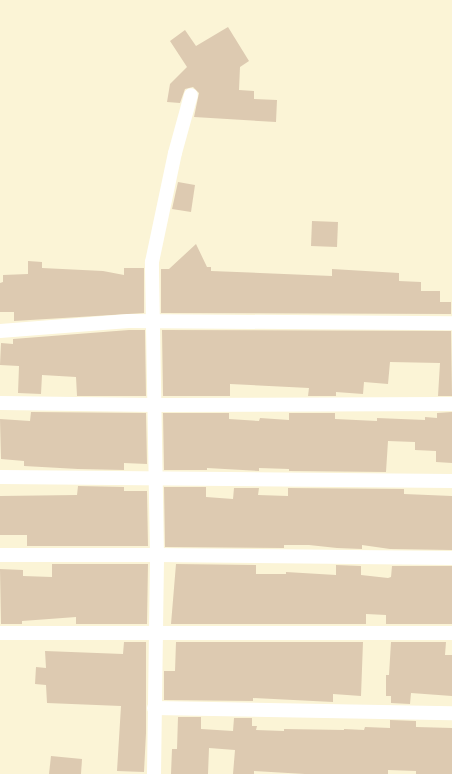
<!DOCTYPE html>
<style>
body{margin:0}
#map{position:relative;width:452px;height:774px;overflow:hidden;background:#fbf4d6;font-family:"Work Sans",sans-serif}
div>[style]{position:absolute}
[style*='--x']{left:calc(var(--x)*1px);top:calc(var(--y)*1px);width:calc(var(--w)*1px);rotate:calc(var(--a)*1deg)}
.building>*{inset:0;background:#ddcab1}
.street>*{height:14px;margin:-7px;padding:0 7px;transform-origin:7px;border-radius:7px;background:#fff}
span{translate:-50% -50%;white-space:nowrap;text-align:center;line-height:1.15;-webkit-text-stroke:4px #fbf4d6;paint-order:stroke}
</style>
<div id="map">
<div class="building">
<i style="clip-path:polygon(228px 27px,249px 61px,240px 67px,239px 90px,254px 91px,254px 99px,277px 100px,276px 122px,194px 117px,199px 93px,193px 87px,185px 89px,180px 103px,167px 102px,170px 84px,187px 67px,170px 41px,185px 30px,196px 46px)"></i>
<i style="clip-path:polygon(178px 182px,195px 185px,191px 212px,172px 209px)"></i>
<i style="clip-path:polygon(312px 221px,338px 222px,337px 247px,311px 246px)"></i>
<i style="clip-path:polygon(196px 244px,207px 267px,211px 267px,211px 271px,332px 276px,332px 269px,399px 273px,399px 281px,421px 282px,421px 291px,440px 291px,440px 302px,451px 302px,451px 314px,161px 313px,161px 269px,169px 269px)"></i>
<i style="clip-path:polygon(28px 261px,42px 262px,42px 268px,103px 271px,124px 275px,124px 268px,144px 268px,144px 313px,14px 321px,14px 312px,0 312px,0 283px,3px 282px,3px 275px,28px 274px)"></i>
<i style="clip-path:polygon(129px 330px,145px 330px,146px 396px,77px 396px,76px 377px,42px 375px,41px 394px,18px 393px,19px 366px,0 365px,1px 343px,13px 344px,13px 339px)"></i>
<i style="clip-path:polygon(162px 330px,451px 331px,452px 396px,438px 396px,440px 363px,390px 362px,388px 384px,364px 382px,363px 394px,336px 392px,336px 396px,308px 396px,309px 388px,230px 384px,230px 396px,163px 396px)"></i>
<i style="clip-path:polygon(31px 412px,146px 413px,147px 464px,124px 463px,124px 470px,78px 469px,24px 466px,24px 461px,1px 459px,0 419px,30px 421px)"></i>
<i style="clip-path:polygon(452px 412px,452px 463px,436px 462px,436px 451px,415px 450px,415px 442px,388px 441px,386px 472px,289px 471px,289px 469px,259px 468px,259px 471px,207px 468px,207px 470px,164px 470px,163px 413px,229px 413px,229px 419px,259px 421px,260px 418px,289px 420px,289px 413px,335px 413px,335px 419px,377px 421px,377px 418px,425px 420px,425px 417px,437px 418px,437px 413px)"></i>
<i style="clip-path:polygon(78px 486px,124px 487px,124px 491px,147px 491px,148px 546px,27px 546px,27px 535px,0 535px,0 496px,77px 495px)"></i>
<i style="clip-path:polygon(164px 487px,206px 487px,206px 497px,233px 499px,234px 488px,259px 488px,258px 495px,288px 496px,288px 488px,404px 489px,404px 494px,452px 496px,452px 550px,390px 549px,362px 545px,362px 549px,337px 548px,309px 545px,284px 545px,284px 548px,165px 547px)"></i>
<i style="clip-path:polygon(52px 564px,148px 564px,147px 624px,76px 624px,76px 617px,22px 621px,22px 624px,1px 624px,0 569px,23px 570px,23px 576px,52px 577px)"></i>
<i style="clip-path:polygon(176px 564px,256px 565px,256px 574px,286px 574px,286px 572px,336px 575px,336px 565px,361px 566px,361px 575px,388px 578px,391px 577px,392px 566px,452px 566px,452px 624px,386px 624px,386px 615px,366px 614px,366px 624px,171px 624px)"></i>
<i style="clip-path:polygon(124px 642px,146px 642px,146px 733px,144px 772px,117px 771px,121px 706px,47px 703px,46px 685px,35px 684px,36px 667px,46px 668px,45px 651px,123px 654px)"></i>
<i style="clip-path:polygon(176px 642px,363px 642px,361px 696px,333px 694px,333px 702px,253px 698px,253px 701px,164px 700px,164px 671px,175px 671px)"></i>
<i style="clip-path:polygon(391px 642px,446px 642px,445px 655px,452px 655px,452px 696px,411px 693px,410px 704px,391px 703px,391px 696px,386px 696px,386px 675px,389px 675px)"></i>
<i style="clip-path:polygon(178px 717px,201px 717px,201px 729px,233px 731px,234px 718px,252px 718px,252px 726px,257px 726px,256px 730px,284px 731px,284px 729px,344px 730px,344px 729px,364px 730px,365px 727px,390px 728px,390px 720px,416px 721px,416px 727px,452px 728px,452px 774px,416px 774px,416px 771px,388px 770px,388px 774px,305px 774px,254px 771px,254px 774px,233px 774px,235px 750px,209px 748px,208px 774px,171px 774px,172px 749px,177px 749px)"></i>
<i style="clip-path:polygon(51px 756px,82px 759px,81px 774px,49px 774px)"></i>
</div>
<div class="street">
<i style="--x:0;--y:331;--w:129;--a:-4.4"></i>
<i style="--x:129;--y:321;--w:323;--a:0.4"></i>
<i style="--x:0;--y:403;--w:154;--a:0.7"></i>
<i style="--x:154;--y:405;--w:298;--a:-0.2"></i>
<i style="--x:0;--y:477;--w:452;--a:0.5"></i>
<i style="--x:0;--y:555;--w:157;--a:0"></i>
<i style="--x:157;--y:555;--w:295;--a:0.6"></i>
<i style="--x:0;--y:633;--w:452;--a:0"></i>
<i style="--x:154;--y:708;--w:298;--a:1"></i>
<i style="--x:154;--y:774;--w:219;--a:-89.2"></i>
<i style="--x:157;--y:555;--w:293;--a:-91"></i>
<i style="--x:152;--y:262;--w:111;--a:-78.1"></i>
<i style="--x:175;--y:153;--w:60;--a:-74.6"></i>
</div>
</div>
